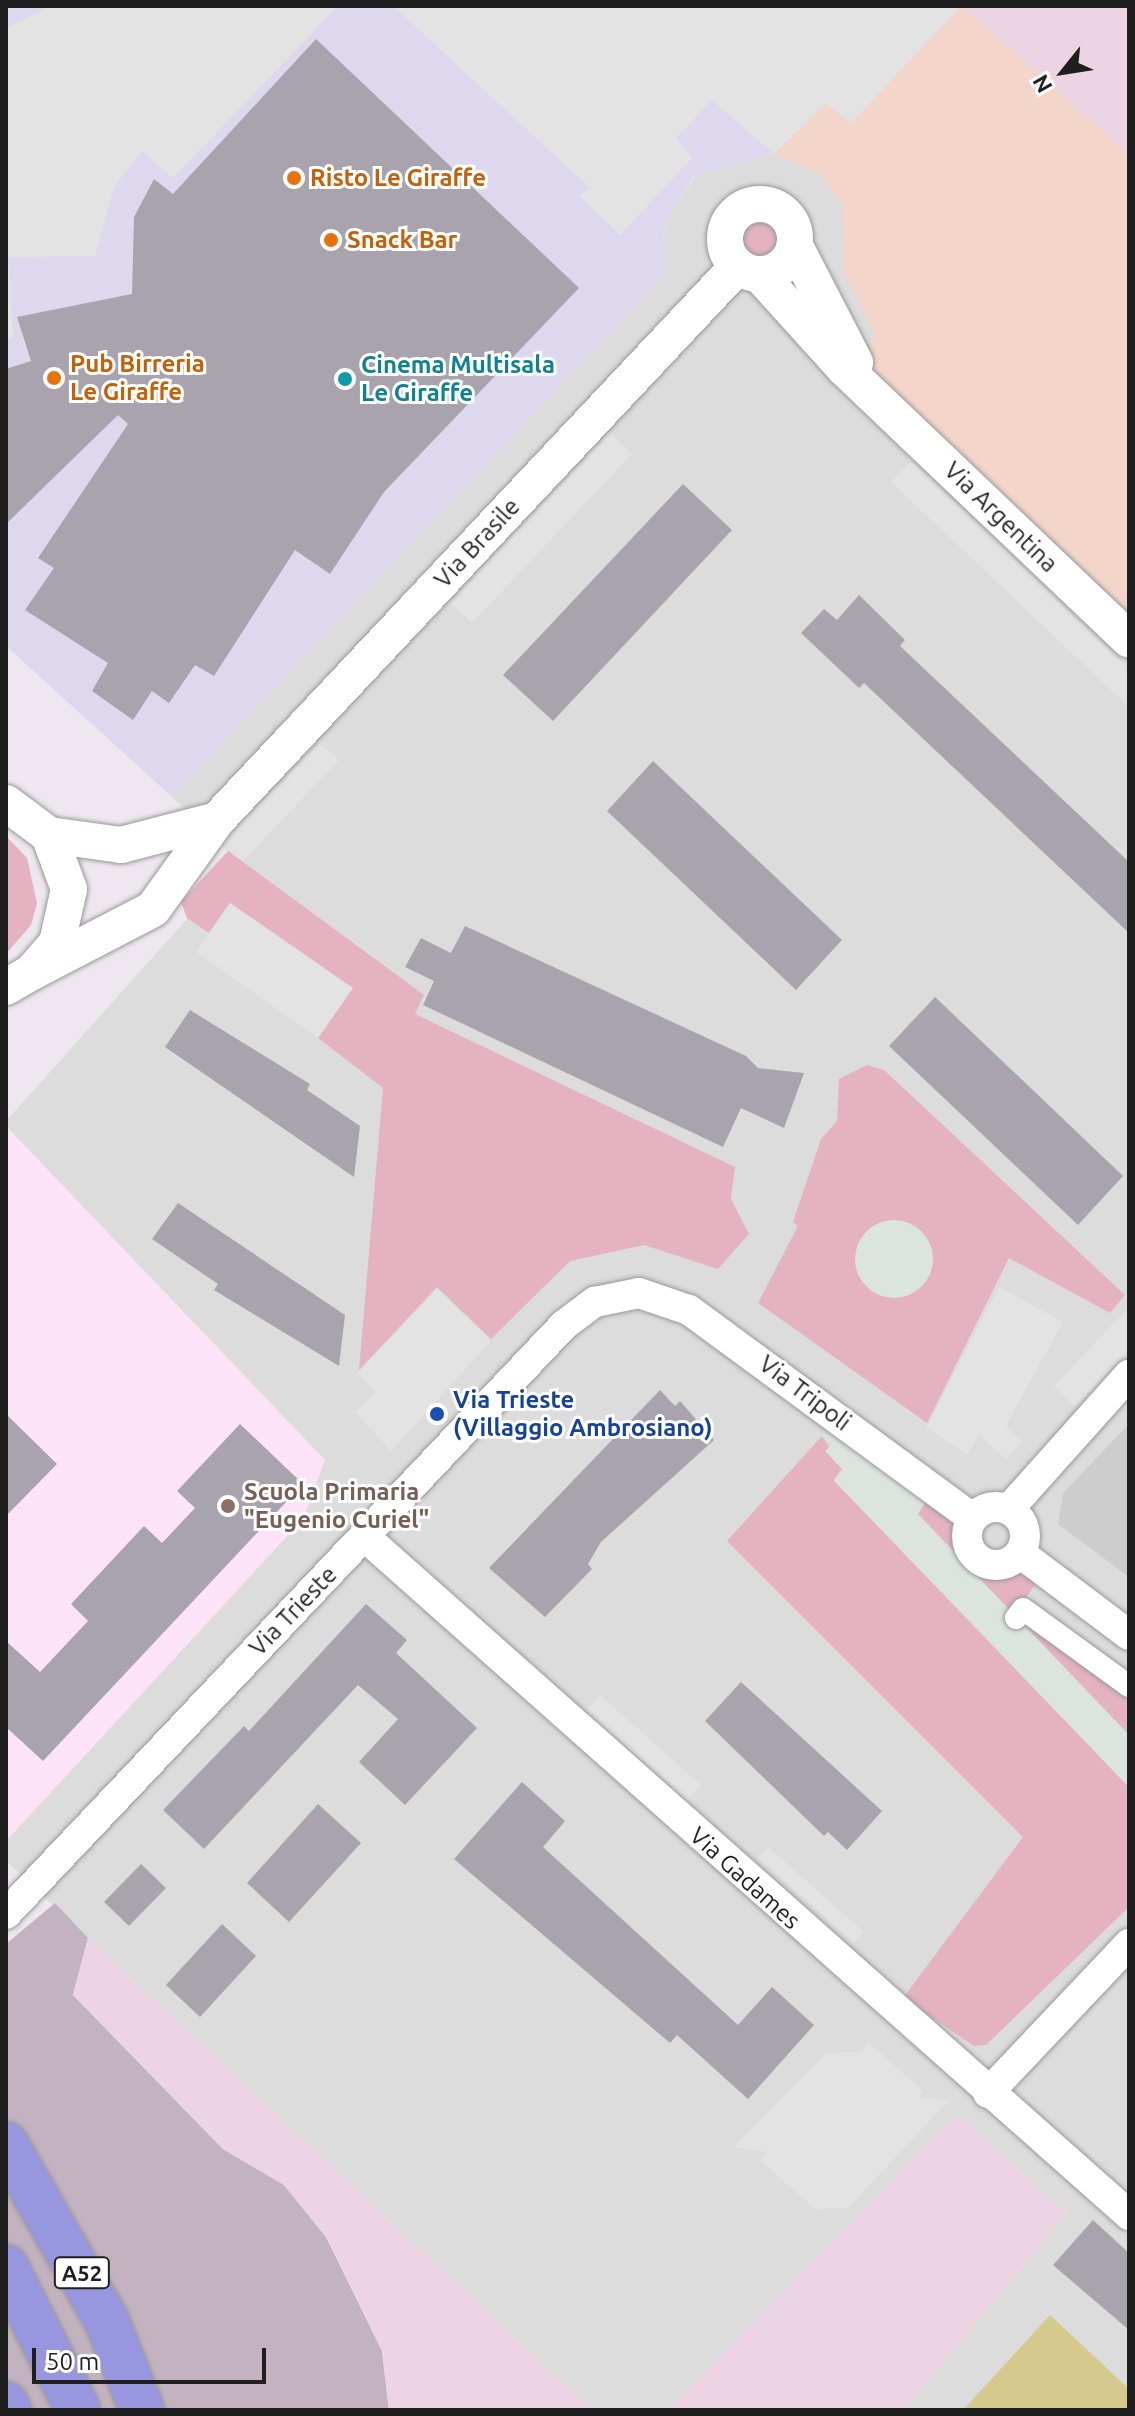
<!DOCTYPE html>
<style>
body{margin:0}
#map{position:relative;width:1135px;height:2416px;overflow:hidden;background:#eee7ef;font-family:Ubuntu,sans-serif}
div>[style]{position:absolute}
[style*='--x']{left:calc(var(--x)*1px);top:calc(var(--y)*1px);width:calc(var(--w)*1px);rotate:calc(var(--a)*1deg)}
.residential>*{inset:0;background:#dddcdd}
.commercial>*{inset:0;background:#ddd8ee}
.education>*{inset:0;background:#fce3f7}
.religious>*{inset:0;background:#cdcdcd}
.construction>*{inset:0;background:#c3b3c0}
.farmland>*{inset:0;background:#ecd4e5}
.grass>*{inset:0;background:#e4b2c0}
.round{border-radius:50%}
.park>*{inset:0;background:#f4d5c9}
.pitch>*{inset:0;background:#d6c98d}
.parking>*{inset:0;background:#e3e3e3}
.plaza>*{inset:0;background:#dbe5dd}
.building>*{inset:0;background:#a9a3ad}
.roads{filter:drop-shadow(0 0 2px #999) drop-shadow(0 0 2px #999)}
.pedestrian>*{height:22px;margin:-11px;padding:0 11px;transform-origin:11px;border-radius:11px;background:#fff}
.minor>*{height:30px;margin:-15px;padding:0 15px;transform-origin:15px;border-radius:15px;background:#fff}
.minor>.ring{margin:-15px;padding:0;box-sizing:content-box;background:none;border:30px solid #fff;border-radius:50%}
.tertiary>*{height:36px;margin:-18px;padding:0 18px;transform-origin:18px;border-radius:18px;background:#fff}
.tertiary>.ring{margin:-18px;padding:0;box-sizing:content-box;background:none;border:36px solid #fff;border-radius:50%}
.motorway>*{height:44px;margin:-22px;padding:0 22px;transform-origin:22px;border-radius:22px;background:#9896df}
.dots>*{width:22px;height:22px;translate:-50% -50%;box-sizing:border-box;border:4px solid #fff;border-radius:50%}
span{translate:-50% -50%;white-space:nowrap;text-align:center;line-height:1.15;-webkit-text-stroke:6px #fff;paint-order:stroke}
.shield-label span{padding:2px 6px;background:#fff;border:2px solid;border-radius:6px;-webkit-text-stroke-width:0}
.shield-label{font-size:22px;color:#1f1f1f;font-weight:700}
.food-label{font-size:24px;color:#c56008;font-weight:700}
.left{translate:0 -50%;text-align:left}
.culture-label{font-size:24px;color:#0d838f;font-weight:700}
.street-label{font-size:24px;color:#1f1f1f}
.transit-label{font-size:24px;color:#164399;font-weight:700}
.education-label{font-size:24px;color:#785e54;font-weight:700}
.frame{position:absolute;inset:0;border:8px solid #1f1f1f;pointer-events:none}
.north{position:absolute;left:1023px;top:32px;width:80px;height:80px;-webkit-text-stroke:6px #fff;paint-order:stroke;rotate:240deg;font-size:22px;font-weight:700;line-height:32px;text-align:center;color:#1f1f1f}
.north::after{content:'';display:block;margin:auto;width:28px;height:36px;background:#1f1f1f;clip-path:polygon(50% 0,100% 100%,50% 72%,0 100%)}
.scale{position:absolute;left:32px;top:2348px;width:234px;height:36px;box-sizing:border-box;border:4px solid #1f1f1f;border-top:0;padding-left:10px;font-size:24px;line-height:28px;white-space:nowrap;color:#1f1f1f;-webkit-text-stroke:6px #fff;paint-order:stroke}
</style>
<div id="map">
<div class="residential">
<i style="clip-path:polygon(961px 6px,1129px 154px,1129px 2410px,903px 2410px,1066px 2213px,957px 2115px,668px 2410px,591px 2410px,6px 1861px,6px 1121px,187px 919px,181px 902px,228px 851px,171px 796px,661px 278px,665px 221px,696px 175px,774px 154px)"></i>
</div>
<div class="commercial">
<i style="clip-path:polygon(6px 6px,961px 6px,826px 103px,774px 154px,695px 175px,665px 221px,661px 278px,171px 796px,6px 646px)"></i>
</div>
<div class="education">
<i style="clip-path:polygon(6px 1126px,325px 1460px,303px 1519px,6px 1841px)"></i>
</div>
<div class="religious">
<i style="clip-path:polygon(1129px 1424px,1129px 1577px,1058px 1524px,1063px 1493px)"></i>
</div>
<div class="construction">
<i style="clip-path:polygon(55px 1903px,88px 1938px,73px 1995px,223px 2149px,284px 2185px,326px 2237px,382px 2351px,389px 2410px,6px 2410px,6px 1944px)"></i>
</div>
<div class="farmland">
<i style="clip-path:polygon(961px 6px,1129px 6px,1129px 154px)"></i>
<i style="clip-path:polygon(88px 1938px,591px 2410px,389px 2410px,382px 2351px,326px 2236px,284px 2185px,223px 2149px,73px 1995px)"></i>
<i style="clip-path:polygon(957px 2115px,1066px 2213px,903px 2410px,668px 2410px)"></i>
</div>
<div class="grass">
<i class="round" style="left:734px;top:213px;width:50px;height:50px"></i>
<i style="clip-path:polygon(6px 836px,27px 858px,37px 903px,31px 925px,6px 954px)"></i>
<i style="clip-path:polygon(228px 851px,424px 995px,415px 1014px,735px 1167px,731px 1199px,749px 1234px,718px 1269px,644px 1245px,570px 1261px,491px 1339px,437px 1287px,359px 1370px,383px 1088px,318px 1038px,352px 988px,230px 903px,209px 933px,187px 918px,181px 902px)"></i>
<i style="clip-path:polygon(867px 1065px,884px 1070px,1125px 1295px,1110px 1313px,1009px 1258px,927px 1423px,758px 1303px,798px 1226px,793px 1222px,821px 1139px,837px 1121px,839px 1079px)"></i>
<i style="clip-path:polygon(822px 1436px,843px 1469px,834px 1481px,1129px 1787px,1129px 1907px,986px 2045px,974px 2046px,903px 1998px,1023px 1837px,727px 1541px)"></i>
<i style="clip-path:polygon(927px 1500px,951px 1517px,967px 1556px,1038px 1580px,1017px 1611px,1129px 1692px,1129px 1735px,917px 1514px)"></i>
</div>
<div class="park">
<i style="clip-path:polygon(961px 6px,1129px 154px,1129px 614px,885px 382px,864px 355px,875px 334px,843px 270px,842px 206px,819px 173px,774px 154px,826px 103px,851px 123px)"></i>
</div>
<div class="pitch">
<i style="clip-path:polygon(1050px 2315px,1129px 2389px,1129px 2410px,963px 2410px)"></i>
</div>
<div class="parking">
<i style="clip-path:polygon(51px 6px,338px 6px,173px 178px,142px 151px,114px 187px,95px 256px,8px 257px,13px 337px,6px 339px,6px 28px)"></i>
<i style="clip-path:polygon(393px 6px,961px 6px,851px 123px,826px 103px,774px 154px,712px 100px,676px 138px,692px 158px,620px 235px,580px 197px,589px 187px)"></i>
<i style="clip-path:polygon(610px 433px,632px 454px,472px 623px,450px 603px)"></i>
<i style="clip-path:polygon(911px 461px,1129px 669px,1129px 707px,891px 482px)"></i>
<i style="clip-path:polygon(320px 743px,339px 760px,243px 861px,221px 844px)"></i>
<i style="clip-path:polygon(230px 903px,353px 988px,318px 1038px,196px 952px)"></i>
<i style="clip-path:polygon(999px 1287px,1063px 1322px,1006px 1425px,1022px 1442px,1006px 1459px,979px 1435px,967px 1454px,926px 1428px)"></i>
<i style="clip-path:polygon(437px 1289px,491px 1341px,391px 1451px,356px 1413px,375px 1392px,358px 1373px)"></i>
<i style="clip-path:polygon(1129px 1307px,1129px 1349px,1075px 1406px,1054px 1386px)"></i>
<i style="clip-path:polygon(600px 1695px,701px 1785px,687px 1801px,586px 1711px)"></i>
<i style="clip-path:polygon(768px 1847px,864px 1932px,854px 1943px,758px 1858px)"></i>
<i style="clip-path:polygon(869px 2043px,923px 2091px,919px 2098px,949px 2100px,848px 2208px,815px 2209px,760px 2160px,767px 2152px,734px 2147px,826px 2053px,860px 2052px)"></i>
</div>
<div class="plaza">
<i class="round" style="left:855px;top:1220px;width:78px;height:78px"></i>
<i style="clip-path:polygon(830px 1429px,927px 1500px,918px 1514px,1129px 1735px,1129px 1787px,834px 1480px,842px 1469px,825px 1451px,832px 1444px,822px 1436px)"></i>
</div>
<div class="building">
<i style="clip-path:polygon(316px 39px,579px 288px,384px 492px,330px 574px,295px 550px,214px 676px,195px 665px,169px 703px,152px 691px,133px 720px,92px 691px,108px 663px,25px 610px,54px 568px,38px 558px,128px 424px,118px 415px,6px 524px,6px 369px,31px 361px,17px 317px,132px 294px,134px 217px,154px 179px,173px 194px)"></i>
<i style="clip-path:polygon(683px 484px,732px 530px,553px 721px,503px 675px)"></i>
<i style="clip-path:polygon(859px 595px,905px 640px,900px 646px,1129px 862px,1129px 933px,864px 683px,859px 688px,801px 633px,824px 609px,837px 620px)"></i>
<i style="clip-path:polygon(653px 761px,842px 940px,796px 990px,607px 811px)"></i>
<i style="clip-path:polygon(465px 926px,746px 1056px,758px 1068px,804px 1073px,784px 1128px,741px 1108px,723px 1147px,423px 1005px,434px 981px,405px 967px,421px 938px,451px 953px)"></i>
<i style="clip-path:polygon(935px 997px,1123px 1176px,1078px 1225px,889px 1046px)"></i>
<i style="clip-path:polygon(190px 1010px,310px 1084px,307px 1090px,360px 1126px,354px 1177px,165px 1047px)"></i>
<i style="clip-path:polygon(178px 1203px,345px 1315px,339px 1366px,214px 1290px,218px 1284px,152px 1239px)"></i>
<i style="clip-path:polygon(660px 1390px,675px 1406px,680px 1401px,714px 1440px,601px 1542px,588px 1564px,592px 1569px,545px 1617px,489px 1568px)"></i>
<i style="clip-path:polygon(6px 1414px,57px 1464px,6px 1516px)"></i>
<i style="clip-path:polygon(240px 1424px,303px 1484px,43px 1761px,6px 1727px,6px 1641px,40px 1672px,88px 1621px,71px 1604px,144px 1526px,162px 1543px,195px 1508px,177px 1491px)"></i>
<i style="clip-path:polygon(366px 1604px,407px 1640px,396px 1653px,477px 1728px,405px 1805px,359px 1762px,398px 1719px,358px 1685px,204px 1849px,163px 1810px,244px 1726px,249px 1731px)"></i>
<i style="clip-path:polygon(741px 1682px,882px 1811px,847px 1850px,828px 1832px,824px 1836px,705px 1721px)"></i>
<i style="clip-path:polygon(522px 1782px,565px 1821px,543px 1847px,738px 2025px,772px 1987px,814px 2025px,748px 2099px,677px 2035px,670px 2043px,454px 1859px)"></i>
<i style="clip-path:polygon(318px 1804px,361px 1843px,289px 1922px,247px 1883px)"></i>
<i style="clip-path:polygon(141px 1864px,166px 1888px,129px 1926px,104px 1902px)"></i>
<i style="clip-path:polygon(222px 1924px,256px 1956px,200px 2017px,166px 1985px)"></i>
<i style="clip-path:polygon(1093px 2220px,1129px 2253px,1129px 2330px,1053px 2265px)"></i>
</div>
<div class="roads">
<div class="pedestrian">
<i style="--x:1016;--y:1618;--w:11;--a:-52"></i>
<i style="--x:1023;--y:1609;--w:131;--a:36"></i>
</div>
<div class="minor">
<i class="ring" style="left:967px;top:1507px;width:28px;height:28px"></i>
<i style="--x:1009;--y:1509;--w:180;--a:-48.2"></i>
<i style="--x:364;--y:1536;--w:1023;--a:41.59"></i>
<i style="--x:1020;--y:1553;--w:136;--a:37"></i>
<i style="--x:6;--y:1914;--w:811;--a:-46.55"></i>
<i style="--x:564;--y:1325;--w:39;--a:-37"></i>
<i style="--x:595;--y:1302;--w:45;--a:-11.6"></i>
<i style="--x:639;--y:1293;--w:53;--a:18.8"></i>
<i style="--x:689;--y:1310;--w:351;--a:36.3"></i>
<i style="--x:988;--y:2093;--w:205;--a:-46.6"></i>
</div>
<div class="tertiary">
<i class="ring" style="left:725px;top:204px;width:34px;height:34px"></i>
<i style="--x:795;--y:246;--w:131;--a:62.7"></i>
<i style="--x:759;--y:274;--w:128;--a:47.8"></i>
<i style="--x:845;--y:369;--w:392;--a:43.6"></i>
<i style="--x:6;--y:803;--w:54;--a:36.7"></i>
<i style="--x:49;--y:835;--w:58;--a:69.7"></i>
<i style="--x:69;--y:889;--w:55;--a:102.5"></i>
<i style="--x:57;--y:943;--w:38;--a:131"></i>
<i style="--x:32;--y:972;--w:30;--a:150"></i>
<i style="--x:49;--y:835;--w:73;--a:7.9"></i>
<i style="--x:121;--y:845;--w:99;--a:-14.6"></i>
<i style="--x:32;--y:972;--w:136;--a:-27.5"></i>
<i style="--x:153;--y:909;--w:110;--a:-54.3"></i>
<i style="--x:217;--y:820;--w:760;--a:-46.76"></i>
</div>
<div class="motorway">
<i style="--x:6;--y:2144;--w:202;--a:60.3"></i>
<i style="--x:106;--y:2319;--w:98;--a:68.4"></i>
<i style="--x:6;--y:2267;--w:160;--a:63.3"></i>
<i style="--x:6;--y:2404;--w:7;--a:63"></i>
</div>
</div>
<div class="dots">
<i style="left:294px;top:178px;background:#e8710a"></i>
<i style="left:331px;top:240px;background:#e8710a"></i>
<i style="left:54px;top:378px;background:#e8710a"></i>
<i style="left:345px;top:379px;background:#0f9aa8"></i>
<i style="left:437px;top:1414px;background:#1a4fb4"></i>
<i style="left:228px;top:1506px;background:#8d6e63"></i>
</div>
<div class="shield-label">
<span style="left:82px;top:2273px">A52</span>
</div>
<div class="food-label">
<span class="left" style="left:310px;top:178px">Risto Le Giraffe</span>
<span class="left" style="left:347px;top:240px">Snack Bar</span>
<span class="left" style="left:70px;top:378px">Pub Birreria<br>Le Giraffe</span>
</div>
<div class="culture-label">
<span class="left" style="left:361px;top:379px">Cinema Multisala<br>Le Giraffe</span>
</div>
<div class="street-label">
<span style="left:1001px;top:517px;rotate:44deg">Via Argentina</span>
<span style="left:477px;top:543px;rotate:-47deg">Via Brasile</span>
<span style="left:805px;top:1393px;rotate:37deg">Via Tripoli</span>
<span style="left:293px;top:1611px;rotate:-46deg">Via Trieste</span>
<span style="left:745px;top:1878px;rotate:42deg">Via Gadames</span>
</div>
<div class="transit-label">
<span class="left" style="left:453px;top:1414px">Via Trieste<br>(Villaggio Ambrosiano)</span>
</div>
<div class="education-label">
<span class="left" style="left:244px;top:1506px">Scuola Primaria<br>"Eugenio Curiel"</span>
</div>
<div class="frame"></div>
<div class="north">N</div>
<div class="scale">50 m</div>
</div>
